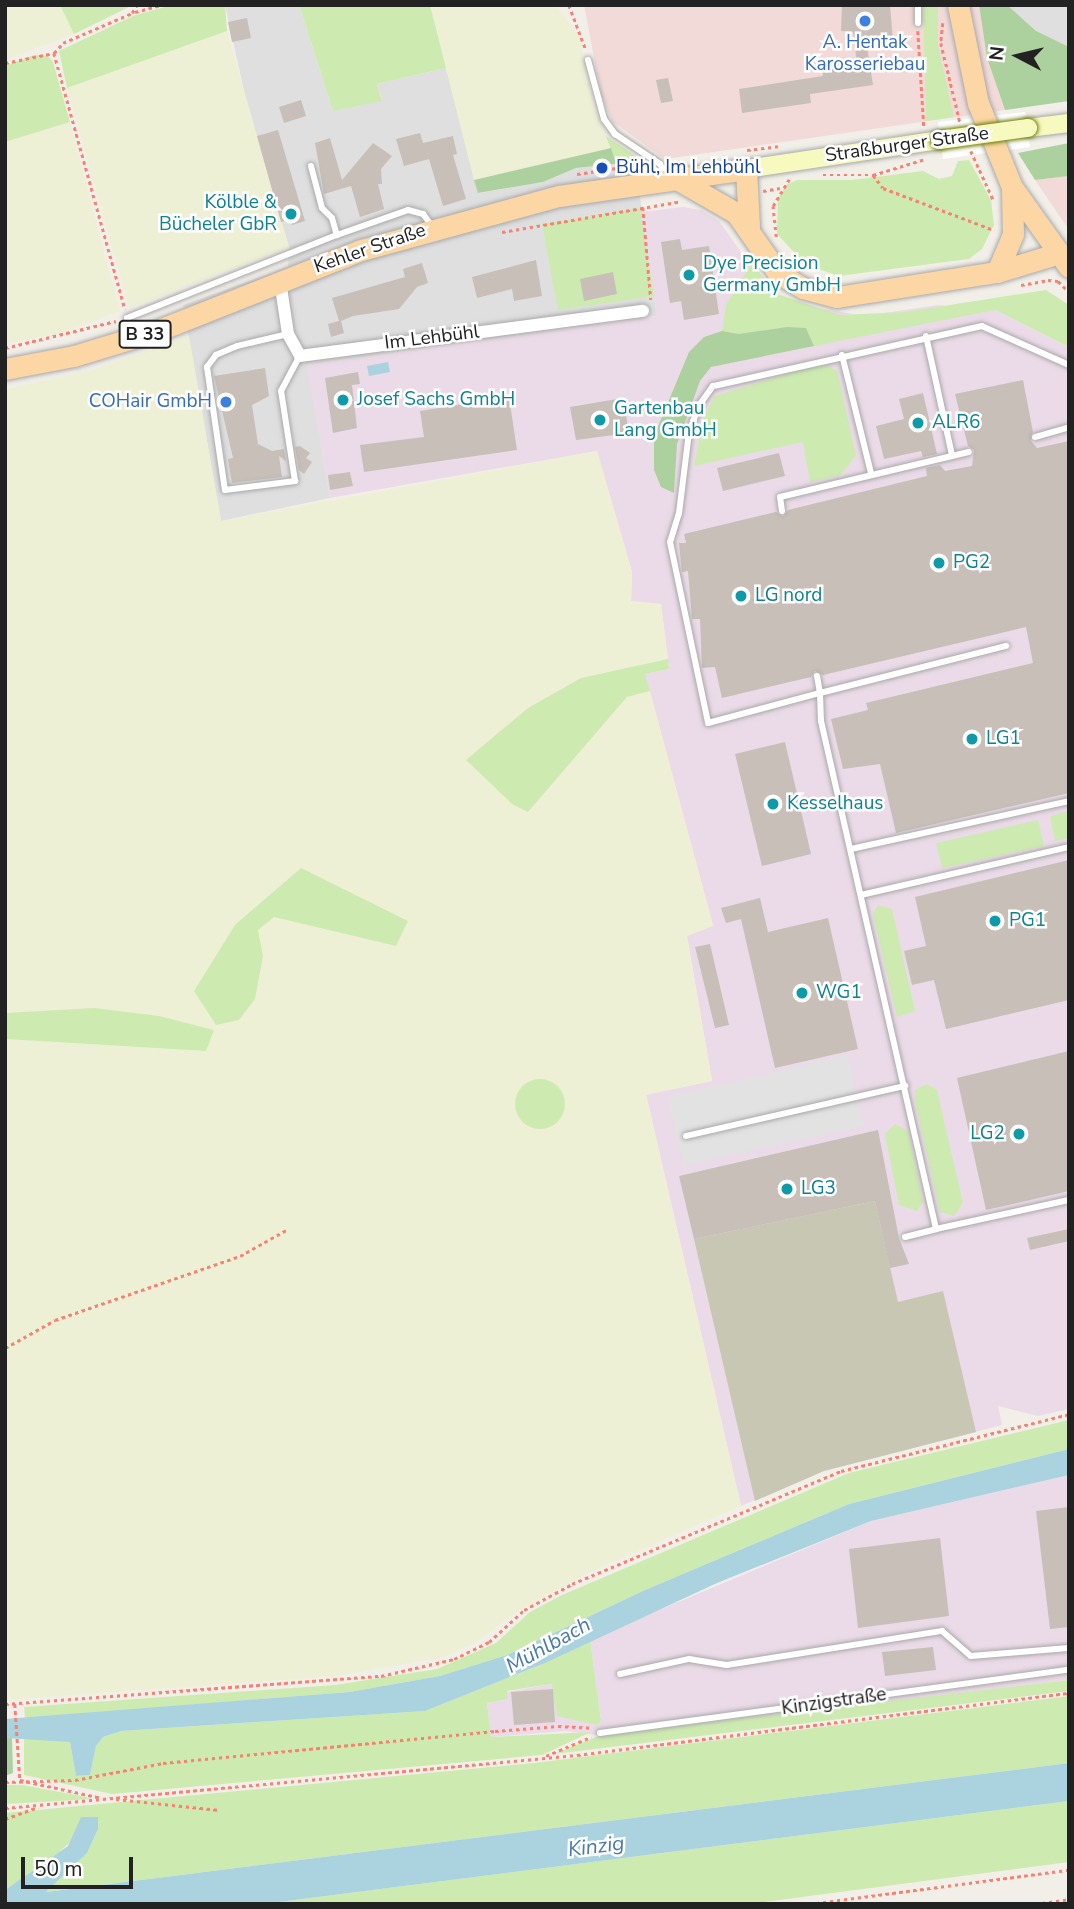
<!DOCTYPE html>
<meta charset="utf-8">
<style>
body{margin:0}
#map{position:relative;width:1074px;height:1909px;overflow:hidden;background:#f2efe9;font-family:"Nunito Sans",sans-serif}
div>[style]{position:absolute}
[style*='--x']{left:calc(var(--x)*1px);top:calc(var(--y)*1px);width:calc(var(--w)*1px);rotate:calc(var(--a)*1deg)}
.residential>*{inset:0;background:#e0dfdf}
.commercial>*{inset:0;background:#f2dad9}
.industrial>*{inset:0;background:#ebdbe8}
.construction>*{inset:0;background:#c7c7b4}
.farmland>*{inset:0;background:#eef0d5}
.grass>*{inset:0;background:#cdebb0}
.round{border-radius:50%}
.forest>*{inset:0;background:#add19e}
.parking>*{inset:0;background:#e2e2e2}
.water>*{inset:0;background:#aad3df}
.pier>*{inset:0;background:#fff}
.building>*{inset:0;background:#c7bfb8}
.path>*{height:2.5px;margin-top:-1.25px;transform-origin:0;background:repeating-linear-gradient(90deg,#fa8072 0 3.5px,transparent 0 7px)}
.roads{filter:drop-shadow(0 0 2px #a9a9a9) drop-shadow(0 0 2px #a9a9a9)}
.lane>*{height:6px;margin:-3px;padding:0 3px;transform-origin:3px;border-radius:3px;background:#fff}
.street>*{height:12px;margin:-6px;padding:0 6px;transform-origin:6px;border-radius:6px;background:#fff}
.secondary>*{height:18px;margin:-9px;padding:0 9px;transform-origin:9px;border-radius:9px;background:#f7fabf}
.primary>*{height:21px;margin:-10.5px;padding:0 10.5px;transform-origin:10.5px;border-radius:10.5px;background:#fcd6a4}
.bridges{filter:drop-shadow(0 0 2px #707d05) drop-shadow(0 0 2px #707d05)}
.secondary-bridge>*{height:18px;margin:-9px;padding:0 9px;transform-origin:9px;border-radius:9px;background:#f7fabf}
.dots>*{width:19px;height:19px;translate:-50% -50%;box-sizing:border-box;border:4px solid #fff;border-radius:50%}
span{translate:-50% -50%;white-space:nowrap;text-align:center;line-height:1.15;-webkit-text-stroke:5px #fff;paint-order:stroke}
.shield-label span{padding:2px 5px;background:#fff;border:2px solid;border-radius:5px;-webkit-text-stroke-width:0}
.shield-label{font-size:18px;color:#222;font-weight:700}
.shop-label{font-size:19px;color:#366cbe}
.right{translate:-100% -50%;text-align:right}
.street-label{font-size:19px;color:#222}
.transit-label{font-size:19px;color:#164399}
.left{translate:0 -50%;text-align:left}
.culture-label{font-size:19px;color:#0d838f}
.water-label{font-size:21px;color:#4a7aab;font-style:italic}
.frame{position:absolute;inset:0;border:7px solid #222;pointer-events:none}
.north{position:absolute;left:983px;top:21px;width:70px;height:70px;-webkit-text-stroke:5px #fff;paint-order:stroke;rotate:277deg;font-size:19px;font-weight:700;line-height:28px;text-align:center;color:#222}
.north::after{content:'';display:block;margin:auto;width:24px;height:32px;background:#222;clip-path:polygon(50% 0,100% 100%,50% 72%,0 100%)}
.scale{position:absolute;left:21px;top:1857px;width:112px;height:32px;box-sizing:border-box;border:4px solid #222;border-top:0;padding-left:9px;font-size:21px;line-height:24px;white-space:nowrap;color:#222;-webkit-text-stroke:5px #fff;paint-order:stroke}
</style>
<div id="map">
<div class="residential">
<i style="clip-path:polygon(225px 5px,299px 5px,333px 111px,382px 100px,377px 84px,446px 68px,479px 193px,543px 182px,576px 168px,635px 163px,657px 316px,308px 365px,330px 498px,221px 521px,183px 305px,288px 267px,289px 247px,248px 109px)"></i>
<i style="clip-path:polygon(999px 5px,1069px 5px,1069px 52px,1033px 35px)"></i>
</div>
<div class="commercial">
<i style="clip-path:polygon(584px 5px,979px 5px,987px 58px,1005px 110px,665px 159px,612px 121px,601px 94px)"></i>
<i style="clip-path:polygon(1069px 176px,1069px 230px,1035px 180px)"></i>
</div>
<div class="industrial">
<i style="clip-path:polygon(683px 207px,701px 210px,719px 221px,761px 280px,777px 294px,802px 305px,864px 316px,938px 305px,995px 310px,1069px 347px,1069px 1409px,1038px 1416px,998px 1406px,1002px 1425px,824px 1471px,741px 1506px,646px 1094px,712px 1081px,687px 936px,713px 925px,645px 674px,669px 669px,661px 604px,631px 601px,632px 572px,597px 451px,330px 498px,307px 365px,657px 316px,641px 212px)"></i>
<i style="clip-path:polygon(1069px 1475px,1069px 1680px,603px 1736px,566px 1731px,491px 1737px,487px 1703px,508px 1699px,507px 1692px,552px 1684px,601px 1720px,590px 1639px,871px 1521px)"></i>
</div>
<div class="construction">
<i style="clip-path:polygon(875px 1201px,898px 1302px,943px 1291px,976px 1432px,824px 1471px,755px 1501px,694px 1239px)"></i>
</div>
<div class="farmland">
<i style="clip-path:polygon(5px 5px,60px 5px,74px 34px,5px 60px)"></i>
<i style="clip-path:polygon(430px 5px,558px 8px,579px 36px,596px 113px,611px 148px,474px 180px)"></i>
<i style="clip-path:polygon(227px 31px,289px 247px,129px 308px,67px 88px)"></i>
<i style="clip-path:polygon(70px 122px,120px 311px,62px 333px,5px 344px,5px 142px)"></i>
<i style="clip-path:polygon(evenodd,189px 336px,221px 521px,597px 451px,632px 572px,631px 601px,661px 604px,668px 659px,581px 678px,528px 812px,627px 697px,650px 691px,713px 926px,687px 936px,712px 1081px,646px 1095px,741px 1506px,590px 1572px,520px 1610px,475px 1643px,444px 1657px,337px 1676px,5px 1700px,5px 1039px,206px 1051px,7px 1013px,5px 1033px,5px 389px,92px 370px,189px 336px,301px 868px,395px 946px,274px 917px,258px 930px,263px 956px,235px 925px,301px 868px)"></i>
</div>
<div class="grass">
<i style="clip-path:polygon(60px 5px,133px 5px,74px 34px)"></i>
<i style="clip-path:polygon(172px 5px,225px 5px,227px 31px,67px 88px,59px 51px,133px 16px)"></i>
<i style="clip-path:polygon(299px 5px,430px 5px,446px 68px,377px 84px,382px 101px,333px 111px)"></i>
<i style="clip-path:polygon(923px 5px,938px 5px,938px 45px,954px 117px,926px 121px)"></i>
<i style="clip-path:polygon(34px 55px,48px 56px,53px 62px,70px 122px,5px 142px,5px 66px)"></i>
<i style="clip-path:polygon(606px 136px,637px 157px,638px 162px,616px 164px)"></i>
<i style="clip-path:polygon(969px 160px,991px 200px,994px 225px,982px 249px,969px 259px,839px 276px,806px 265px,777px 234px,778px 198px,786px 185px,797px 180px,852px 180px,923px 171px,939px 179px,952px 176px,958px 161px)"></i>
<i style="clip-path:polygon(640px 208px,654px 296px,558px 310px,542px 224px)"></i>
<i style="clip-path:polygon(752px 263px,777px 294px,840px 315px,905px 312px,1046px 290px,1069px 305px,1069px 347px,995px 310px,814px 346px,806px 328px,739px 334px,722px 331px,726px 305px)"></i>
<i style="clip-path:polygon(823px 363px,837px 371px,856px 455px,841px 475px,810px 482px,803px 442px,694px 466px,704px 416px,715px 396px)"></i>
<i style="clip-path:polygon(668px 659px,669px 669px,645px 674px,650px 691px,627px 697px,528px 812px,512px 804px,466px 760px,528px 708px,581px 678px)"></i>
<i style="clip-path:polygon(1069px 811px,1069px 838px,1055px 841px,1050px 816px)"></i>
<i style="clip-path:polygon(1038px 820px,1044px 846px,942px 868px,936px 843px)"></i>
<i style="clip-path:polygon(301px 868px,408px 921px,396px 946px,274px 917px,258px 930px,263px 956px,255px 999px,239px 1020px,216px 1025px,194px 991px,235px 925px)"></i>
<i style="clip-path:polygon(878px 905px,892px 909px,915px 1011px,897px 1017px,873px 914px)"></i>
<i style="clip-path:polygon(94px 1008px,159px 1016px,214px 1030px,206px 1051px,5px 1039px,6px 1013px)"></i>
<i class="round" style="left:515px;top:1079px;width:50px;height:50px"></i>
<i style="clip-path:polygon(927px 1084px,937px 1090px,963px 1203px,954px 1216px,940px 1212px,915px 1101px,915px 1090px)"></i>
<i style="clip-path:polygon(895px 1124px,908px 1131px,923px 1202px,917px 1211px,899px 1205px,885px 1134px)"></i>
<i style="clip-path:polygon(1069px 1420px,1069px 1449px,849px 1504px,645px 1590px,507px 1655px,440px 1676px,349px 1692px,25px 1718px,24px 1707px,335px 1685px,437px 1669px,496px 1643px,530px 1612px,562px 1595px,849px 1473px)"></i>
<i style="clip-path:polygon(590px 1639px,601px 1720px,597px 1725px,557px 1716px,552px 1684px,507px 1691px,508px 1699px,487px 1703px,491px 1737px,591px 1732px,542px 1755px,112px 1794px,24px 1775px,24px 1737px,70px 1742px,76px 1776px,90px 1775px,96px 1746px,103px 1737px,121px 1731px,425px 1711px,545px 1663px)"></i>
<i style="clip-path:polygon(1069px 1680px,1069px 1691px,554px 1754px,601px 1735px)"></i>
<i style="clip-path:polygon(1069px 1696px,1069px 1763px,46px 1892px,87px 1853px,98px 1829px,98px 1817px,57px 1854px,5px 1890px,5px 1813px,534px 1763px)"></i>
<i style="clip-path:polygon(22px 1785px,81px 1796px,92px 1799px,5px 1804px,5px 1785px)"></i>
<i style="clip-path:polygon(1069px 1801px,1069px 1862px,748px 1904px,263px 1904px)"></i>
</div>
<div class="forest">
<i style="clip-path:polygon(979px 5px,1007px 5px,1036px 31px,1069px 47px,1069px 101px,1005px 110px,987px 58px)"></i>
<i style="clip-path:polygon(1069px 143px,1069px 176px,1035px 180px,1018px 153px)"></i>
<i style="clip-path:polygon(611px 148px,616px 164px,576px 168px,543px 182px,478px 193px,474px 180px)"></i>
<i style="clip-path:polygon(787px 327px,806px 328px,814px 346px,711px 367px,700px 381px,677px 444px,674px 493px,661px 487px,654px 470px,654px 436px,689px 352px,704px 337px,722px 331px,739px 334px)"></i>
<i style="clip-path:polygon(5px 1738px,12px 1738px,13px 1773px,5px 1776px)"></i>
</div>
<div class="parking">
<i style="clip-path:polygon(847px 1055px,864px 1126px,683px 1165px,668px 1097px)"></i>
</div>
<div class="water">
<i style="clip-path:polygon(388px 362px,390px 372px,369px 376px,367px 366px)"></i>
<i style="clip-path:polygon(1069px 1449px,1069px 1475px,871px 1521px,717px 1583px,545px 1663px,425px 1711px,121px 1731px,103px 1737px,96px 1746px,90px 1775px,76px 1776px,70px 1742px,5px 1738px,5px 1719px,349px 1692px,440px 1676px,507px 1655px,645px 1590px,849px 1504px)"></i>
<i style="clip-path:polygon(1069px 1763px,1069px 1801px,263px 1904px,5px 1904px,5px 1890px,68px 1846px,81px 1817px,98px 1817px,98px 1829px,87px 1853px,46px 1892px)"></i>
</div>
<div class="pier">
<i style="clip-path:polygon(1025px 112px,1030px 147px,943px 159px,938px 122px)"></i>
</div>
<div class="building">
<i style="clip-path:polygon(842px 5px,890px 5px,893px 41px,866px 40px,873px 85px,810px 94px,811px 103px,742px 113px,739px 89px,823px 76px,822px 69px,857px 64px,853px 32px,841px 31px)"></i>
<i style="clip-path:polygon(247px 18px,251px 38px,232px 42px,228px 22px)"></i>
<i style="clip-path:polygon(668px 78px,673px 101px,661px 103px,656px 80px)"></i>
<i style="clip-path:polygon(301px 100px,306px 116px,284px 123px,279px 107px)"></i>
<i style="clip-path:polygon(278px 130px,305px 221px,292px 225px,291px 219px,281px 222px,257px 136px)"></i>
<i style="clip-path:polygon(420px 133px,423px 143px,453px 136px,457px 154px,453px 155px,466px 199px,443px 206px,429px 159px,404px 166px,396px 139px)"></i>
<i style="clip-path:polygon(330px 138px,342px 180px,373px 143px,392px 156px,381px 169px,382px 184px,378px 184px,384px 209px,360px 217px,351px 186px,324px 194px,315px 143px)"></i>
<i style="clip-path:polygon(680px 239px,682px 250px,709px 246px,719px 314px,684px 320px,681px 301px,670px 303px,661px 242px)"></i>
<i style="clip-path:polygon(536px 260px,542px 296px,514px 301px,512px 289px,477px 298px,472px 277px)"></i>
<i style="clip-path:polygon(422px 263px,428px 283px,417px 287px,399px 309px,353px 316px,341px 321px,344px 333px,331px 337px,328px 324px,339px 321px,332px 298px,405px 277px,403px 269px)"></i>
<i style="clip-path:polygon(613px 272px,617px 294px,584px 301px,580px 279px)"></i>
<i style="clip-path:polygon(265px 368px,269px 396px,252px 405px,258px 444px,272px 451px,284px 449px,286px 461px,279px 456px,282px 477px,232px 483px,228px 459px,233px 458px,214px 376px)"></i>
<i style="clip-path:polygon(358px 372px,360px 384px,352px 385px,357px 428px,333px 433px,325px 378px)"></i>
<i style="clip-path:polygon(1023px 380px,1033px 432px,1031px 441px,1037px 448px,1069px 441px,1069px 793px,896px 833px,880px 764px,843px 769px,831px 719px,868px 710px,866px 703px,1033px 663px,1026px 627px,823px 675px,815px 671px,811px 677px,722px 698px,715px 667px,702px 668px,700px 619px,692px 619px,688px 571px,682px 572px,679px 543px,686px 543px,684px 534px,776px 512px,783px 516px,788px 510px,927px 476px,926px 468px,940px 465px,945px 471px,972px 466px,974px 450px,968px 446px,955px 394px)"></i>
<i style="clip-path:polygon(923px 393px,937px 454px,923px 457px,921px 451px,884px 459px,876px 426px,904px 419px,899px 399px)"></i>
<i style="clip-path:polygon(509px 397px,517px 450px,364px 472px,360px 445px,424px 437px,420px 411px)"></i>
<i style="clip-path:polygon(623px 398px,629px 433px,576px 440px,570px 407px)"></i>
<i style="clip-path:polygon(300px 446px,310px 453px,306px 458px,312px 462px,304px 474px,299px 470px,295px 447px)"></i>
<i style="clip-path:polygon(779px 453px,785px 476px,723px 491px,717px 468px)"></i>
<i style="clip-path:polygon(350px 472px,353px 486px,330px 490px,328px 475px)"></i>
<i style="clip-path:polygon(785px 742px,811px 854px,762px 866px,735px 754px)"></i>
<i style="clip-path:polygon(1069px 860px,1069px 1000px,946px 1029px,934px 980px,912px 985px,904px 951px,926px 946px,915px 897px)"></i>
<i style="clip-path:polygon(760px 898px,768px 932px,828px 918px,858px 1049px,775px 1068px,741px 919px,726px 923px,721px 908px)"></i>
<i style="clip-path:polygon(710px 944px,729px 1025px,715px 1028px,695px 947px)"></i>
<i style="clip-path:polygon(1069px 1051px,1069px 1191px,986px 1210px,957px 1078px)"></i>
<i style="clip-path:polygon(878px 1130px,899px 1238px,909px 1264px,890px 1268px,875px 1201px,694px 1239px,679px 1176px)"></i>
<i style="clip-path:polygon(1069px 1229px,1069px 1241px,1030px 1250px,1027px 1238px)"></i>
<i style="clip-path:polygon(1069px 1507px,1069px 1627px,1050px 1629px,1036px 1511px)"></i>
<i style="clip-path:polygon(940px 1538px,949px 1616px,858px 1628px,849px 1549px)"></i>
<i style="clip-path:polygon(933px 1647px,936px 1670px,885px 1676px,882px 1652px)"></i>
<i style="clip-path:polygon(553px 1689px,555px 1722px,514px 1725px,511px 1692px)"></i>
</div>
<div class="path">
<i style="--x:569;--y:5;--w:48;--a:69.3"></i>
<i style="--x:135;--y:12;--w:28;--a:-15"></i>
<i style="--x:943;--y:23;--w:20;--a:96"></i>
<i style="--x:941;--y:43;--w:81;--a:76.5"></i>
<i style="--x:918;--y:31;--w:95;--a:86.4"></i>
<i style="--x:54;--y:53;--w:266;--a:74.5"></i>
<i style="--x:54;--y:53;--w:13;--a:-48"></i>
<i style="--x:63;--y:43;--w:75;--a:-23.5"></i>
<i style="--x:132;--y:13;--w:9;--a:-58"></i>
<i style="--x:5;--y:63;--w:50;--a:-11.5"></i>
<i style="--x:747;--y:150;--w:35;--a:-7"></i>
<i style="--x:971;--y:151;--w:53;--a:65.4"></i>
<i style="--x:577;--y:174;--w:60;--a:-8.7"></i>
<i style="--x:823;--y:175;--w:50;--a:0"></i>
<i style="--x:873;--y:175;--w:54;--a:-17.1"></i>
<i style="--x:873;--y:175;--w:16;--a:52"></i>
<i style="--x:883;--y:188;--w:119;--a:20.7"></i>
<i style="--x:763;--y:191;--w:17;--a:-10"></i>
<i style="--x:643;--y:207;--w:93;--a:85.1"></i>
<i style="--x:502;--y:232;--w:179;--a:-9.7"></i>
<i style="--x:776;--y:237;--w:31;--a:-96"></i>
<i style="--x:773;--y:206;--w:31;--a:-59"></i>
<i style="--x:1021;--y:285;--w:27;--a:-10"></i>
<i style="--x:1048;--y:280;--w:10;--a:6"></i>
<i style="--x:1058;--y:281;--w:16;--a:45"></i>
<i style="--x:5;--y:348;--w:114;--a:-13.7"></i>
<i style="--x:5;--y:1348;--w:57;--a:-29.2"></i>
<i style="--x:55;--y:1320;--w:196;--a:-19.1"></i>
<i style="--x:240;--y:1256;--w:55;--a:-29.4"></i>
<i style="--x:5;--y:1704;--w:377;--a:-4.3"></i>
<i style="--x:381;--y:1676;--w:75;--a:-13.1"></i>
<i style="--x:454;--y:1659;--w:39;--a:-26"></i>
<i style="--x:489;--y:1642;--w:47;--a:-42.4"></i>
<i style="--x:524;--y:1610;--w:55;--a:-28.4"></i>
<i style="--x:572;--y:1584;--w:292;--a:-22.8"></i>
<i style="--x:841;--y:1471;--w:235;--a:-14"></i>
<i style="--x:15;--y:1704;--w:76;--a:86.2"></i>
<i style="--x:20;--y:1780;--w:84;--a:12.4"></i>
<i style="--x:546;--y:1756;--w:49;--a:-22.9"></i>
<i style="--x:5;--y:1782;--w:70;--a:-1.6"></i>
<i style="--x:75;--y:1780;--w:90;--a:-10.9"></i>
<i style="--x:163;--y:1763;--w:334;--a:-5.5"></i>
<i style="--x:495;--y:1731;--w:63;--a:-4.5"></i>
<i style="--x:558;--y:1726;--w:33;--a:3"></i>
<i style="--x:116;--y:1799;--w:104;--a:6.1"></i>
<i style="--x:5;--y:1808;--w:574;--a:-5.29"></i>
<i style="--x:577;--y:1755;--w:496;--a:-7.2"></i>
<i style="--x:5;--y:1819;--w:35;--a:-20"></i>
<i style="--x:809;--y:1904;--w:262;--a:-7.5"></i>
<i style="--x:1035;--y:1904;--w:34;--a:-8"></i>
</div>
<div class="roads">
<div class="lane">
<i style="--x:918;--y:23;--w:18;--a:-90"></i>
<i style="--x:588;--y:60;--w:61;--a:74.8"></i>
<i style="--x:604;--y:119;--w:19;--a:54"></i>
<i style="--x:615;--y:134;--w:54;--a:33.7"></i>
<i style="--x:660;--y:164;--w:16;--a:60"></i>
<i style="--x:311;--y:166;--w:43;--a:75.3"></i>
<i style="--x:322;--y:208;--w:14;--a:45"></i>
<i style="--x:332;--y:218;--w:18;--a:74"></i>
<i style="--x:288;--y:334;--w:52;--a:166.8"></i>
<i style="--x:237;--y:346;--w:23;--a:157"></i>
<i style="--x:216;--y:355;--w:15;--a:127"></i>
<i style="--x:207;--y:367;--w:124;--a:81.7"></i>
<i style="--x:225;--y:490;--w:71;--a:-7.3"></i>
<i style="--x:295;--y:481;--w:91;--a:-98.8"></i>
<i style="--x:281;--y:391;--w:40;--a:-62"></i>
<i style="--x:133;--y:335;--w:18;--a:-109"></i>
<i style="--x:127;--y:318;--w:226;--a:-21.6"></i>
<i style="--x:337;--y:235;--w:75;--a:-19.4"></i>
<i style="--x:408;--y:210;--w:16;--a:15"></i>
<i style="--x:423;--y:214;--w:15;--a:53"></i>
<i style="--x:926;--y:336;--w:122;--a:77.7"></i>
<i style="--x:842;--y:355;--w:122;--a:76.2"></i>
<i style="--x:1069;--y:365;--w:95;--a:-155.9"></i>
<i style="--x:982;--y:326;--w:276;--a:167.4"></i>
<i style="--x:713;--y:386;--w:24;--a:126"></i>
<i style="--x:699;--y:405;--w:29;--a:110"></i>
<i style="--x:689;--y:432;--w:82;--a:97"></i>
<i style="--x:679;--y:513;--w:30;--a:107"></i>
<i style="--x:670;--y:542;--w:185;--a:78.1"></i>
<i style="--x:708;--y:723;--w:116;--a:-15"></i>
<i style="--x:820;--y:693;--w:28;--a:88"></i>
<i style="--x:821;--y:721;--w:521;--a:77.24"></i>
<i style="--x:936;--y:1229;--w:136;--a:-12.3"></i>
<i style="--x:1035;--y:437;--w:35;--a:-16"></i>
<i style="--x:782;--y:511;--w:14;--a:-98"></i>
<i style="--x:780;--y:497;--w:194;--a:-13.4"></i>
<i style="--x:817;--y:676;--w:17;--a:80"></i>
<i style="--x:820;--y:693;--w:192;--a:-14.2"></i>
<i style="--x:851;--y:849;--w:223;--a:-12.4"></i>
<i style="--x:861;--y:895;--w:213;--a:-13"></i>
<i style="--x:686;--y:1136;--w:225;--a:-12.9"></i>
<i style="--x:905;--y:1237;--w:32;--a:-14"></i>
<i style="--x:620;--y:1674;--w:71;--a:-12.3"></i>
<i style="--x:689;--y:1659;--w:38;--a:9"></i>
<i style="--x:727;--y:1665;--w:218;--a:-9"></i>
<i style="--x:942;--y:1631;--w:38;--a:41"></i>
<i style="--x:971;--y:1656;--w:98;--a:-4.7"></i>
<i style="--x:600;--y:1733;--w:473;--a:-7.7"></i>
</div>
<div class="street">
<i style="--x:280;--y:281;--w:54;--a:81.4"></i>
<i style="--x:288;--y:334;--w:25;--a:61"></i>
<i style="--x:300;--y:356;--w:346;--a:-7.5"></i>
</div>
<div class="secondary">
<i style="--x:1028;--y:128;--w:41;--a:-7"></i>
<i style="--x:746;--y:169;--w:196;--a:-8.5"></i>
</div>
<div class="primary">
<i style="--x:958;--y:5;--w:100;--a:78.5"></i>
<i style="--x:978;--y:103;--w:91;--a:68"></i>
<i style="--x:1012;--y:187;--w:98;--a:54.5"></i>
<i style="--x:675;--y:178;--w:70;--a:29.8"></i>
<i style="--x:736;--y:213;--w:73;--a:55"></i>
<i style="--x:778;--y:273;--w:29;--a:31"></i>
<i style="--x:803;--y:288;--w:35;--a:15"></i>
<i style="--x:837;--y:297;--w:162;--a:-8.9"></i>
<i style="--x:997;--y:272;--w:62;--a:-17"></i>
<i style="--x:997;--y:272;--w:41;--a:-67.2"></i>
<i style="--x:1013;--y:234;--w:44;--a:-91.3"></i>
<i style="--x:5;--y:369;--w:70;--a:-10.7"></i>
<i style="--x:74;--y:356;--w:89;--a:-17"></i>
<i style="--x:159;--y:330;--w:217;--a:-21.6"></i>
<i style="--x:361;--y:250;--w:205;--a:-15.3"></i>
<i style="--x:559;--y:196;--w:189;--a:-8.2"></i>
<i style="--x:746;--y:169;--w:58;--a:87"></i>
</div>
</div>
<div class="bridges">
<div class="secondary-bridge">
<i style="--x:940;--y:140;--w:89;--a:-7.8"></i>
</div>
</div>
<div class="dots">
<i style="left:865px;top:21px;background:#3f7fe0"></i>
<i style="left:602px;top:168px;background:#1a4fb4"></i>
<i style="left:291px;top:214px;background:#0f9aa8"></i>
<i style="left:689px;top:275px;background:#0f9aa8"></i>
<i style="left:343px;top:400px;background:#0f9aa8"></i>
<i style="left:226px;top:402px;background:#3f7fe0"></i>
<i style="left:600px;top:420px;background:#0f9aa8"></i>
<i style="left:918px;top:423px;background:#0f9aa8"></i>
<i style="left:939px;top:563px;background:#0f9aa8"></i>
<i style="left:741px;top:596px;background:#0f9aa8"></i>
<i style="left:972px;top:739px;background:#0f9aa8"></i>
<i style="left:773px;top:804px;background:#0f9aa8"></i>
<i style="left:995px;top:921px;background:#0f9aa8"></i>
<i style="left:802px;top:993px;background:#0f9aa8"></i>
<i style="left:1019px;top:1134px;background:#0f9aa8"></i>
<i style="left:787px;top:1189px;background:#0f9aa8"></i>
</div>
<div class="shield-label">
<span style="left:145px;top:334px">B 33</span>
</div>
<div class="shop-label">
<span style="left:865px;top:54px">A. Hentak<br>Karosseriebau</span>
<span class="right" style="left:212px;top:402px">COHair GmbH</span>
</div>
<div class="street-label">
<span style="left:907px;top:145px;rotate:-8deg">Straßburger Straße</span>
<span style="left:370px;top:249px;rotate:-19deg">Kehler Straße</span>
<span style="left:432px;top:338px;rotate:-7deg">Im Lehbühl</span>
<span style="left:834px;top:1702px;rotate:-8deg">Kinzigstraße</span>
</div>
<div class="transit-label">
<span class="left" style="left:616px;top:168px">Bühl, Im Lehbühl</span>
</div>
<div class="culture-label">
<span class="right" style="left:277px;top:214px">Kölble &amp;<br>Bücheler GbR</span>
<span class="left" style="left:703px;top:275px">Dye Precision<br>Germany GmbH</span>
<span class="left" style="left:357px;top:400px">Josef Sachs GmbH</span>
<span class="left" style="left:614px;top:420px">Gartenbau<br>Lang GmbH</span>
<span class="left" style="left:932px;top:423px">ALR6</span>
<span class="left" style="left:953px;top:563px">PG2</span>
<span class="left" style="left:755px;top:596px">LG nord</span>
<span class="left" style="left:986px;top:739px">LG1</span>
<span class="left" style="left:787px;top:804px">Kesselhaus</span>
<span class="left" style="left:1009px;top:921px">PG1</span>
<span class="left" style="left:816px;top:993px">WG1</span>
<span class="right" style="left:1005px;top:1134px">LG2</span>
<span class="left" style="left:801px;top:1189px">LG3</span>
</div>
<div class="water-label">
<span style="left:548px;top:1645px;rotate:-29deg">Mühlbach</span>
<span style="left:596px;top:1846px;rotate:-7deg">Kinzig</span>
</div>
<div class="frame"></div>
<div class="north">N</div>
<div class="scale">50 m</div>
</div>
